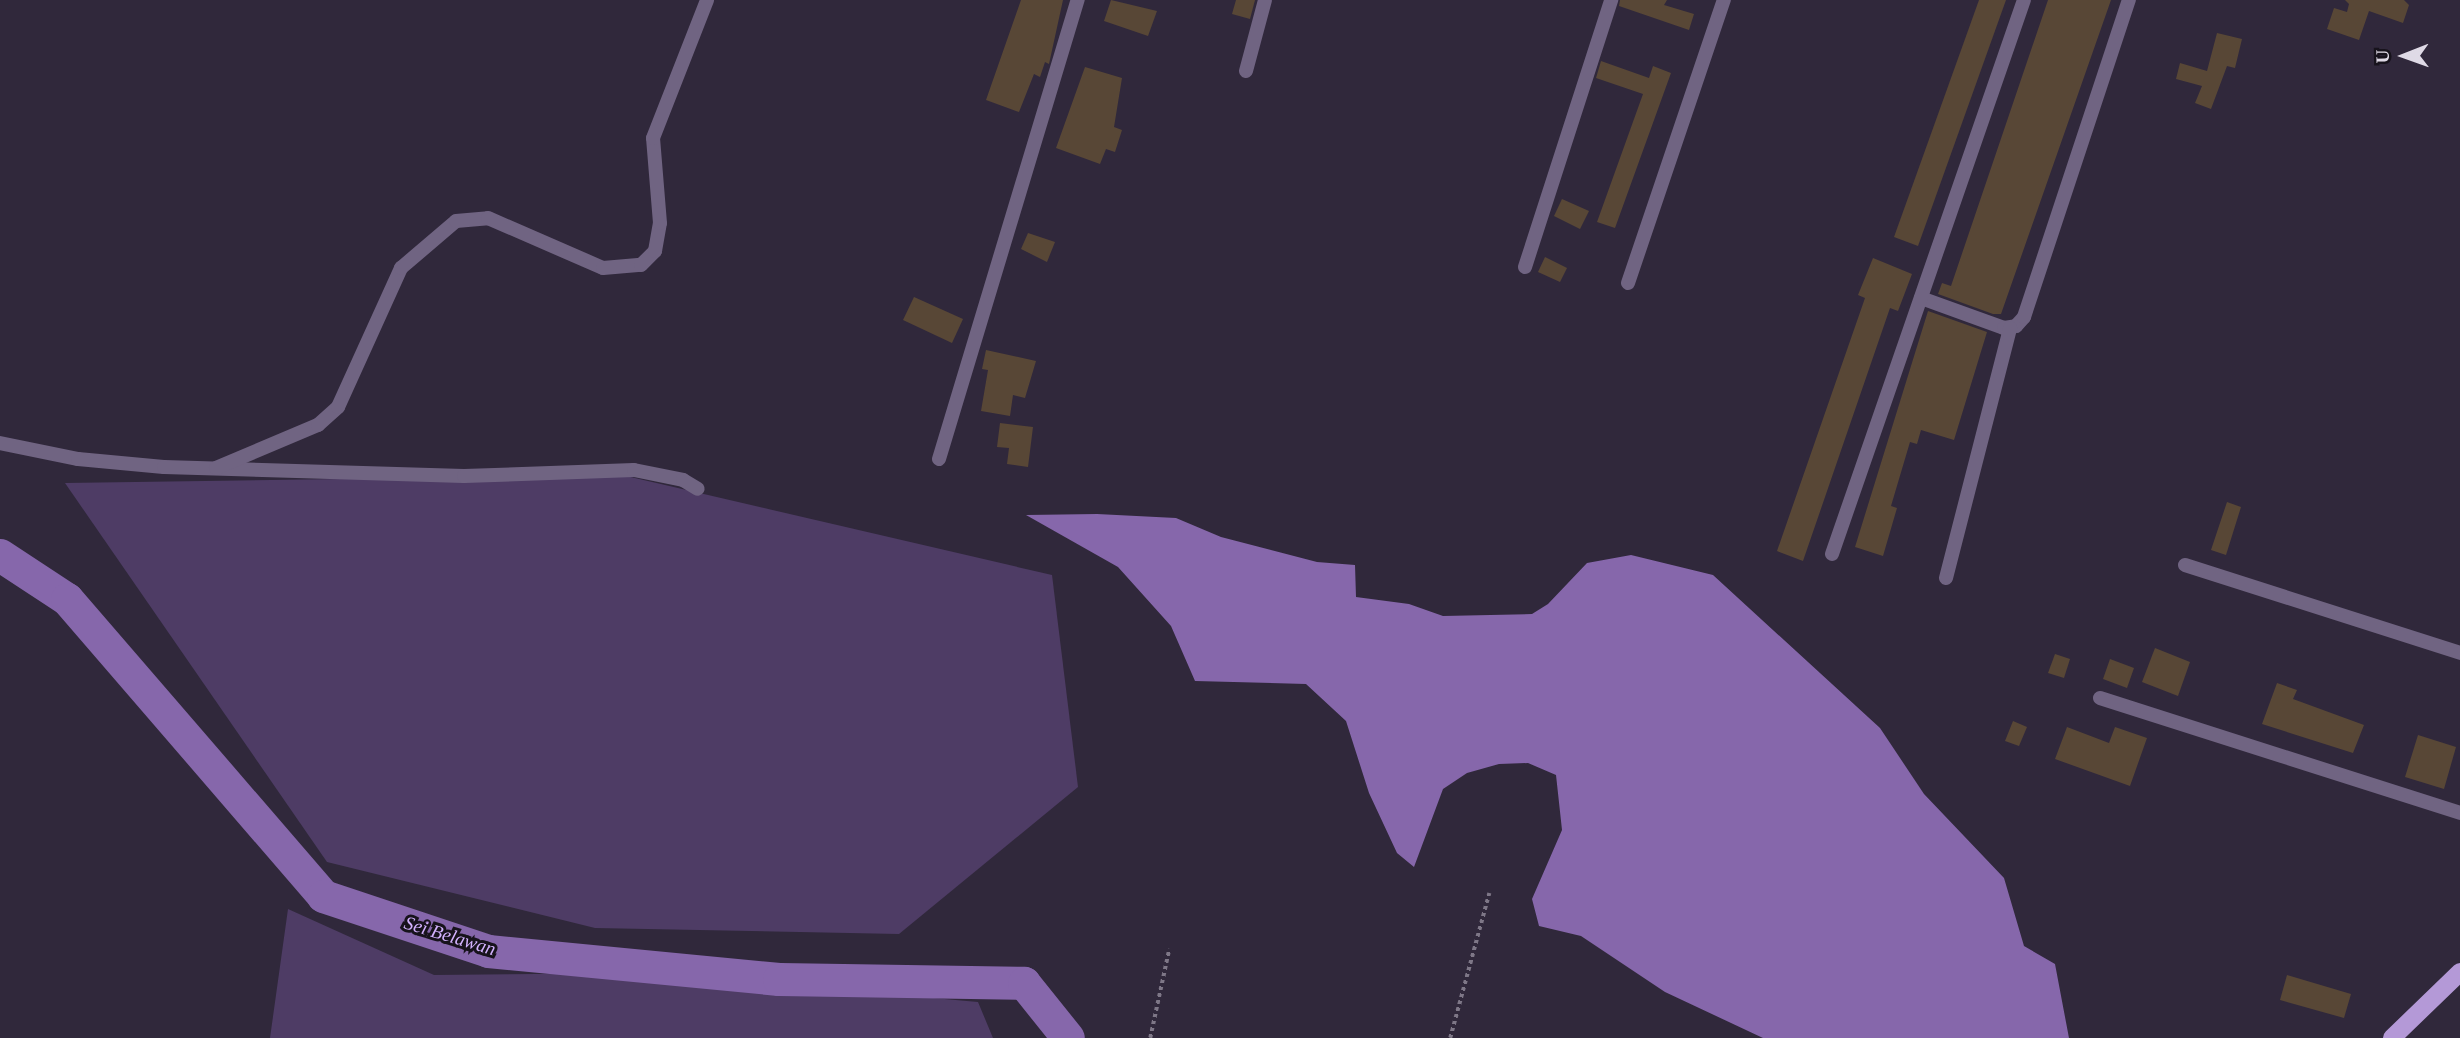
<!DOCTYPE html>
<style>
body{margin:0}
#map{position:relative;width:2460px;height:1038px;overflow:hidden;background:#30283b;font-family:Georgia,serif}
div>[style]{position:absolute}
[style*='--x']{left:calc(var(--x)*1px);top:calc(var(--y)*1px);width:calc(var(--w)*1px);rotate:calc(var(--a)*1deg)}
.green>*{inset:0;background:#4e3c65}
.water>*{inset:0;background:#8667ab}
.river>*{height:33px;margin:-16.5px;padding:0 16.5px;transform-origin:16.5px;border-radius:16.5px;background:#8667ab}
.building>*{inset:0;background:#584736}
.path>*{height:3.5px;margin-top:-1.75px;transform-origin:0;background:repeating-linear-gradient(90deg,#7e7787 0 3.5px,transparent 0 7px)}
.street>*{height:14px;margin:-7px;padding:0 7px;transform-origin:7px;border-radius:7px;background:#706482}
.primary>*{height:18px;margin:-9px;padding:0 9px;transform-origin:9px;border-radius:9px;background:#b499d7}
span{translate:-50% -50%;white-space:nowrap;text-align:center;line-height:1.15;-webkit-text-stroke:6px #17131c;paint-order:stroke}
.water-label{font-size:19px;color:#d2b1fd;font-style:italic}
.north{position:absolute;left:2369px;top:21px;width:70px;height:70px;-webkit-text-stroke:5px #17131c;paint-order:stroke;rotate:269deg;font-size:19px;font-weight:700;line-height:28px;text-align:center;color:#dfdae6}
.north::after{content:'';display:block;margin:auto;width:24px;height:32px;background:#dfdae6;clip-path:polygon(50% 0,100% 100%,50% 72%,0 100%)}
</style>
<div id="map">
<div class="green">
<i style="clip-path:polygon(622px 475px,1052px 575px,1078px 787px,899px 934px,595px 928px,327px 862px,65px 483px)"></i>
<i style="clip-path:polygon(288px 909px,434px 975px,652px 973px,978px 1002px,993px 1038px,270px 1038px)"></i>
</div>
<div class="water">
<i style="clip-path:polygon(1097px 514px,1176px 518px,1221px 537px,1317px 562px,1355px 565px,1356px 597px,1409px 604px,1443px 616px,1532px 614px,1548px 604px,1587px 563px,1631px 555px,1713px 575px,1880px 728px,1924px 794px,2004px 878px,2024px 946px,2055px 964px,2069px 1038px,1763px 1038px,1665px 992px,1581px 936px,1539px 926px,1532px 899px,1562px 830px,1556px 775px,1528px 763px,1499px 764px,1467px 773px,1443px 789px,1414px 867px,1397px 853px,1369px 793px,1346px 721px,1306px 684px,1195px 681px,1171px 626px,1118px 567px,1026px 515px)"></i>
</div>
<div class="river">
<i style="--x:0;--y:555;--w:80;--a:33.3"></i>
<i style="--x:67;--y:599;--w:392;--a:49.2"></i>
<i style="--x:323;--y:896;--w:174;--a:18.4"></i>
<i style="--x:488;--y:951;--w:292;--a:5.5"></i>
<i style="--x:779;--y:979;--w:245;--a:0.9"></i>
<i style="--x:1024;--y:983;--w:70;--a:51.3"></i>
</div>
<div class="building">
<i style="clip-path:polygon(1021px 0,1063px 0,1049px 64px,1045px 62px,1040px 77px,1034px 74px,1019px 112px,986px 100px)"></i>
<i style="clip-path:polygon(1111px 0,1157px 11px,1148px 36px,1104px 21px)"></i>
<i style="clip-path:polygon(1236px 0,1255px 0,1250px 19px,1232px 14px)"></i>
<i style="clip-path:polygon(1620px 0,1667px 0,1664px 5px,1694px 14px,1689px 30px,1619px 6px)"></i>
<i style="clip-path:polygon(1979px 0,2006px 0,1918px 246px,1894px 237px)"></i>
<i style="clip-path:polygon(2048px 0,2111px 0,2001px 314px,1993px 314px,1938px 294px,1942px 283px,1951px 286px)"></i>
<i style="clip-path:polygon(2345px 0,2404px 0,2409px 5px,2403px 23px,2369px 11px,2359px 40px,2327px 29px,2334px 8px,2347px 12px,2349px 4px)"></i>
<i style="clip-path:polygon(2217px 33px,2242px 39px,2235px 68px,2227px 66px,2211px 109px,2195px 103px,2202px 86px,2176px 79px,2180px 63px,2207px 71px)"></i>
<i style="clip-path:polygon(1601px 61px,1649px 78px,1653px 66px,1671px 73px,1615px 228px,1597px 222px,1643px 94px,1596px 78px)"></i>
<i style="clip-path:polygon(1085px 67px,1122px 78px,1114px 127px,1122px 130px,1115px 152px,1106px 149px,1100px 164px,1056px 148px)"></i>
<i style="clip-path:polygon(1562px 199px,1589px 211px,1580px 229px,1554px 216px)"></i>
<i style="clip-path:polygon(1028px 233px,1055px 242px,1047px 262px,1021px 249px)"></i>
<i style="clip-path:polygon(1545px 257px,1567px 268px,1560px 282px,1538px 272px)"></i>
<i style="clip-path:polygon(1873px 258px,1912px 274px,1898px 311px,1890px 308px,1803px 561px,1777px 551px,1865px 298px,1858px 295px)"></i>
<i style="clip-path:polygon(914px 297px,963px 319px,952px 343px,903px 320px)"></i>
<i style="clip-path:polygon(1928px 311px,1987px 332px,1954px 440px,1921px 430px,1917px 444px,1910px 442px,1891px 506px,1897px 508px,1883px 556px,1855px 547px)"></i>
<i style="clip-path:polygon(986px 350px,1036px 361px,1025px 398px,1013px 395px,1010px 416px,981px 411px,988px 370px,982px 369px)"></i>
<i style="clip-path:polygon(1000px 423px,1033px 427px,1028px 467px,1007px 464px,1009px 448px,997px 447px)"></i>
<i style="clip-path:polygon(2227px 502px,2241px 507px,2226px 555px,2211px 550px)"></i>
<i style="clip-path:polygon(2155px 648px,2190px 662px,2178px 696px,2142px 682px)"></i>
<i style="clip-path:polygon(2055px 654px,2070px 659px,2064px 678px,2048px 673px)"></i>
<i style="clip-path:polygon(2110px 659px,2134px 668px,2127px 688px,2103px 679px)"></i>
<i style="clip-path:polygon(2277px 683px,2297px 690px,2293px 699px,2364px 725px,2353px 753px,2262px 724px)"></i>
<i style="clip-path:polygon(2013px 721px,2027px 727px,2019px 746px,2005px 741px)"></i>
<i style="clip-path:polygon(2067px 727px,2109px 743px,2115px 727px,2147px 738px,2130px 786px,2055px 759px)"></i>
<i style="clip-path:polygon(2418px 735px,2456px 747px,2444px 789px,2405px 777px)"></i>
<i style="clip-path:polygon(2287px 975px,2351px 994px,2344px 1018px,2280px 1000px)"></i>
</div>
<div class="path">
<i style="--x:1150;--y:1038;--w:91;--a:-77.9"></i>
<i style="--x:1450;--y:1038;--w:150;--a:-74.9"></i>
</div>
<div class="street">
<i style="--x:1246;--y:71;--w:73;--a:-75"></i>
<i style="--x:1525;--y:267;--w:281;--a:-72.1"></i>
<i style="--x:1628;--y:283;--w:299;--a:-71.3"></i>
<i style="--x:1921;--y:298;--w:88;--a:19.9"></i>
<i style="--x:2004;--y:328;--w:12;--a:-9"></i>
<i style="--x:2016;--y:326;--w:12;--a:-48"></i>
<i style="--x:2024;--y:317;--w:334;--a:-71.7"></i>
<i style="--x:0;--y:443;--w:80;--a:11.6"></i>
<i style="--x:78;--y:459;--w:86;--a:5.3"></i>
<i style="--x:164;--y:467;--w:300;--a:1.7"></i>
<i style="--x:464;--y:476;--w:170;--a:-2"></i>
<i style="--x:634;--y:470;--w:50;--a:11.5"></i>
<i style="--x:683;--y:480;--w:17;--a:31"></i>
<i style="--x:939;--y:459;--w:480;--a:-73.2"></i>
<i style="--x:216;--y:468;--w:111;--a:-22.9"></i>
<i style="--x:318;--y:425;--w:27;--a:-42"></i>
<i style="--x:338;--y:407;--w:153;--a:-65.6"></i>
<i style="--x:401;--y:268;--w:72;--a:-40.5"></i>
<i style="--x:456;--y:221;--w:32;--a:-5"></i>
<i style="--x:488;--y:218;--w:125;--a:23.5"></i>
<i style="--x:603;--y:268;--w:38;--a:-5"></i>
<i style="--x:641;--y:265;--w:20;--a:-45"></i>
<i style="--x:655;--y:251;--w:28;--a:-80"></i>
<i style="--x:660;--y:223;--w:85;--a:-94.7"></i>
<i style="--x:653;--y:138;--w:148;--a:-68.6"></i>
<i style="--x:1832;--y:554;--w:586;--a:-70.89"></i>
<i style="--x:2185;--y:565;--w:289;--a:17.7"></i>
<i style="--x:1946;--y:578;--w:258;--a:-75.6"></i>
<i style="--x:2100;--y:698;--w:378;--a:17.7"></i>
</div>
<div class="primary">
<i style="--x:2392;--y:1038;--w:95;--a:-44.1"></i>
</div>
<div class="water-label">
<span style="left:450px;top:936px;rotate:17deg">Sei Belawan</span>
</div>
<div class="north">U</div>
</div>
